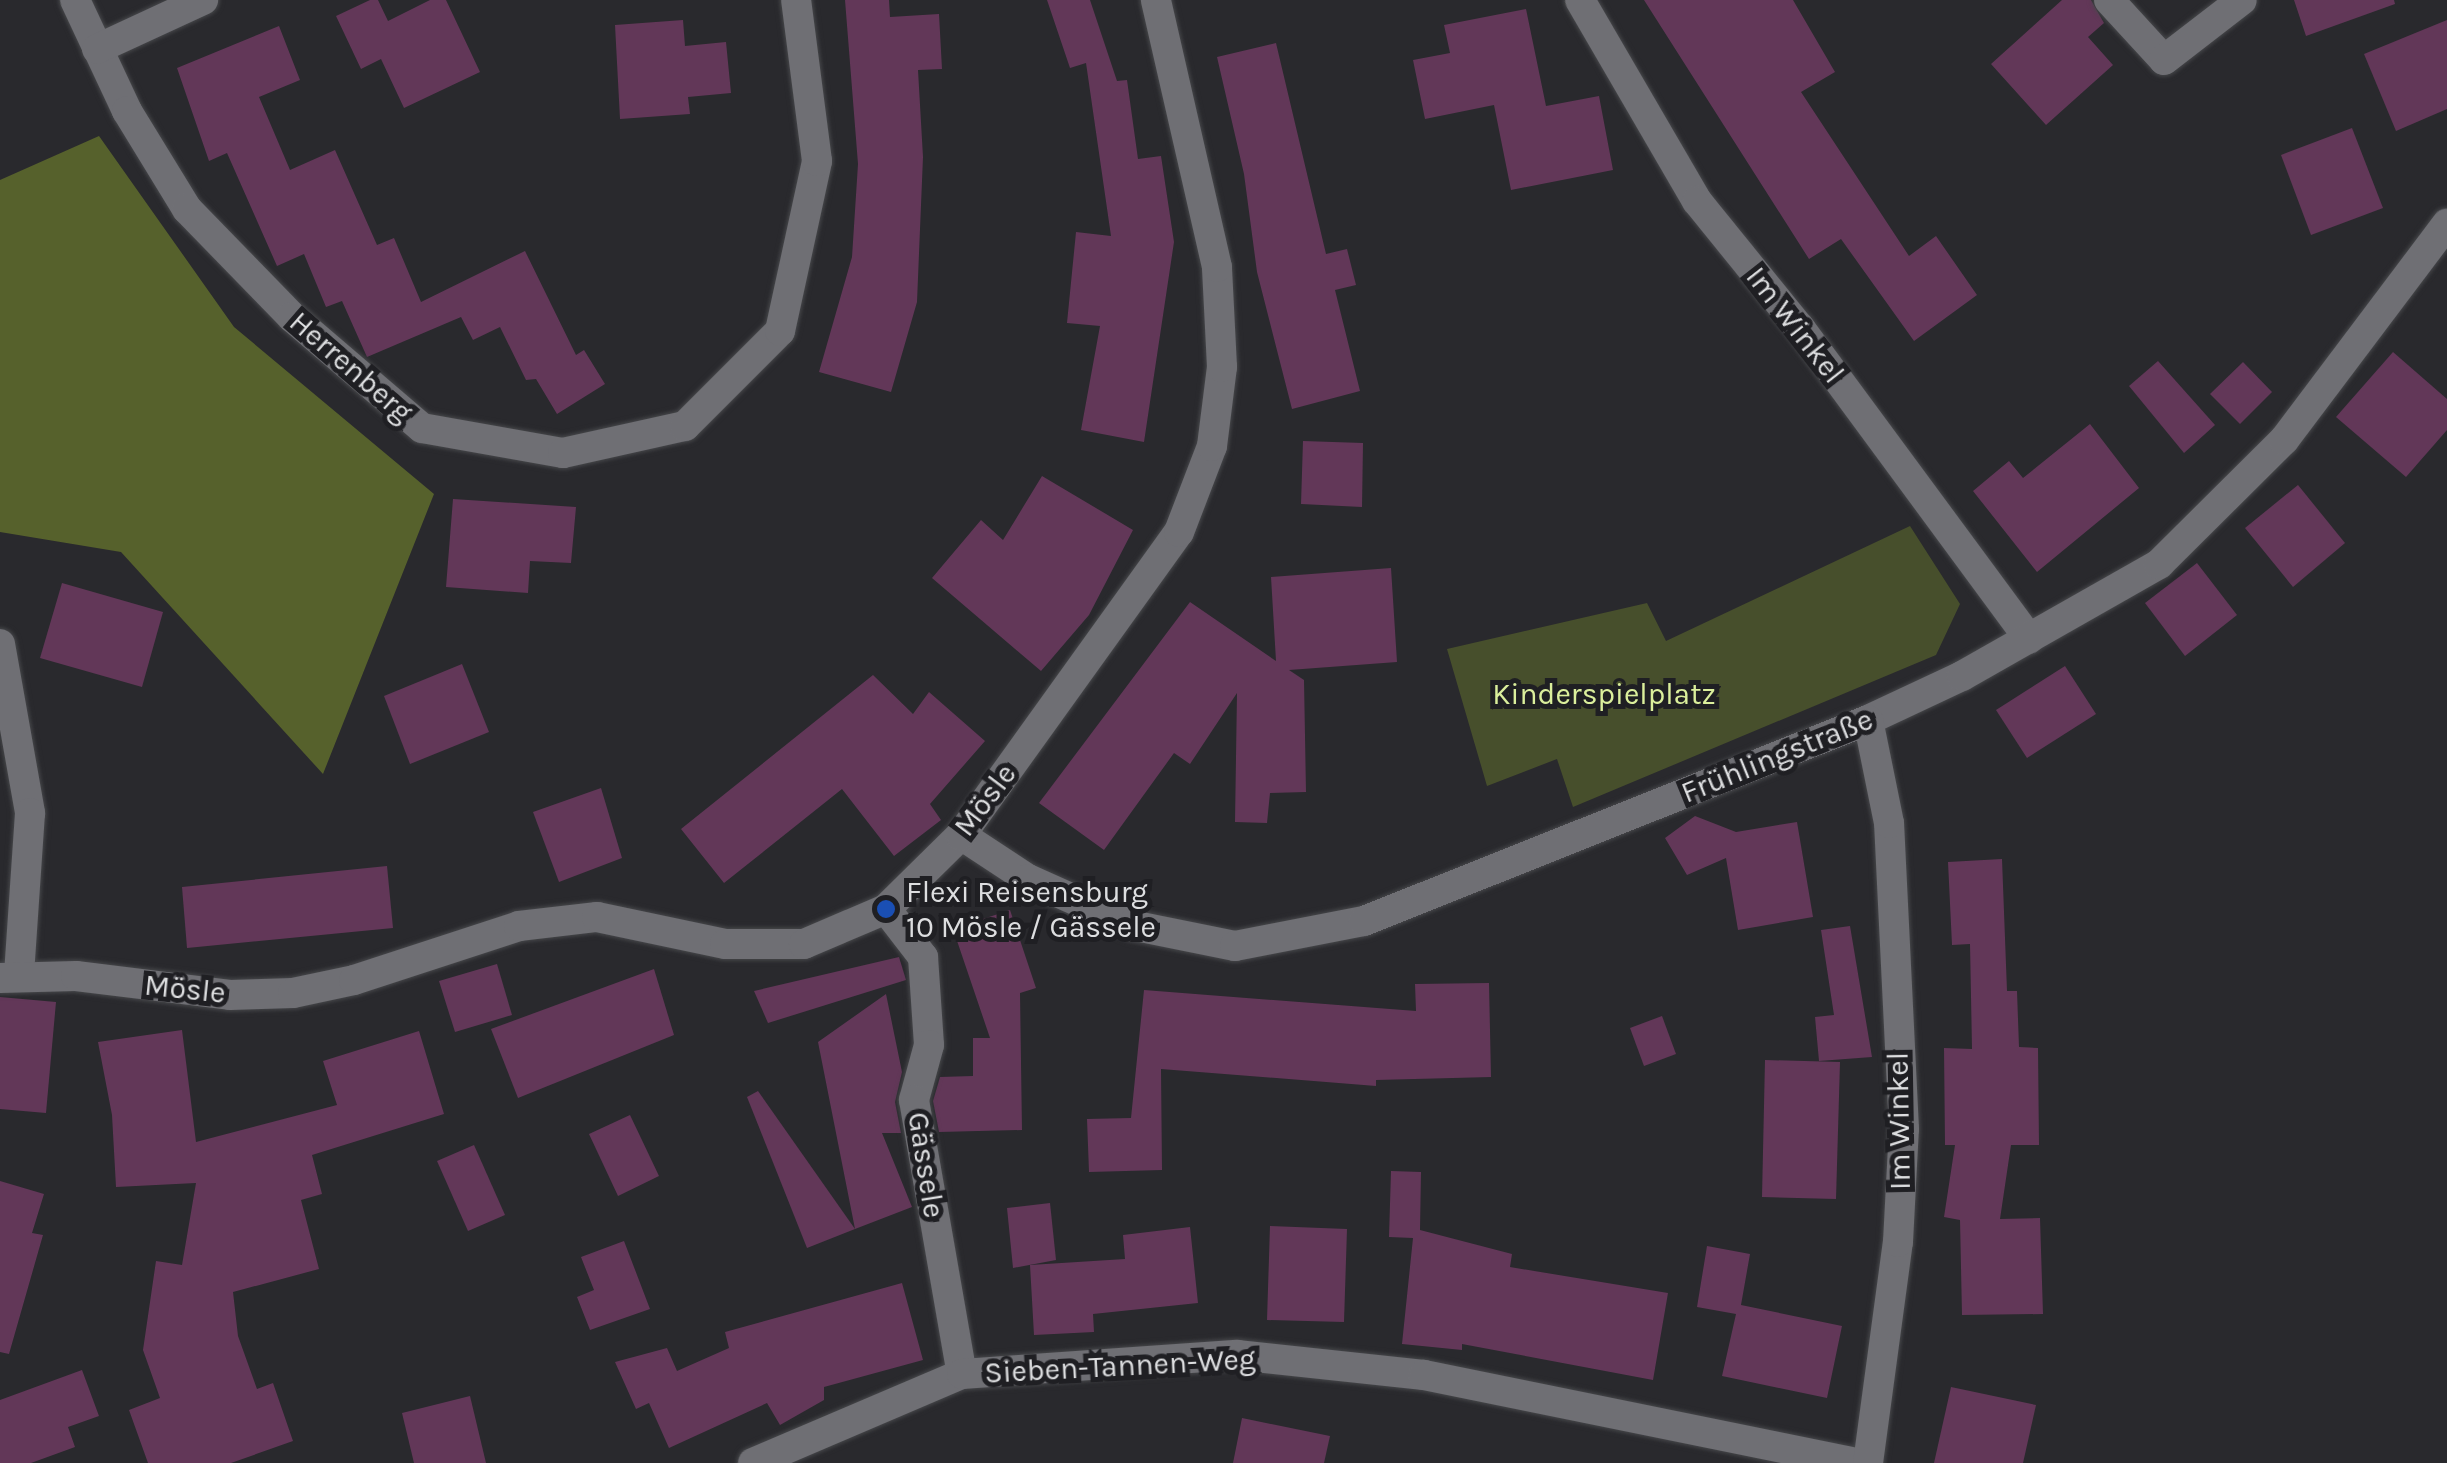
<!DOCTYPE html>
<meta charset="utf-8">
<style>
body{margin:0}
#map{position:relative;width:2447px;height:1463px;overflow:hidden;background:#29292d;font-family:Karla,sans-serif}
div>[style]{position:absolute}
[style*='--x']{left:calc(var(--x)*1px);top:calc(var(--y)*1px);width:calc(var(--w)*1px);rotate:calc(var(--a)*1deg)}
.green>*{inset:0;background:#474f2c}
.forest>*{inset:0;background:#56612c}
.building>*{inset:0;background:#623758}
.roads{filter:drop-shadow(0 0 2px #46474a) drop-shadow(0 0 2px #46474a)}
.minor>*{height:30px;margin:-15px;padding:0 15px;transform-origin:15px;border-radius:15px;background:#6f6f74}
.dots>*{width:28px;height:28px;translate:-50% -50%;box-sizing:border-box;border:5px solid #1f1f23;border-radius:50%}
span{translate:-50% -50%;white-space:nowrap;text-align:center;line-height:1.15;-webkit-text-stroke:10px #1f1f23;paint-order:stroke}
.street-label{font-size:30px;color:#dddee0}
.park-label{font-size:30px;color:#dbef9c}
.poi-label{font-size:30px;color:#dddee0}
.left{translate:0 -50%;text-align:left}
</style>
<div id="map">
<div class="green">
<i style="clip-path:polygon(1910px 526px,1960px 604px,1936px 655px,1573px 807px,1557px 759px,1487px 786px,1447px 649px,1647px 603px,1666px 641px)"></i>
</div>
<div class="forest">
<i style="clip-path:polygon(99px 136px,234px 327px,434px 494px,323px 774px,121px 552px,0 532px,0 180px)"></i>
</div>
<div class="building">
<i style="clip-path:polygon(370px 0,378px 0,388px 21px,430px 0,446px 0,480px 72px,404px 108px,381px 59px,361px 69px,336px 16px)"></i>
<i style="clip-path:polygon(845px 0,889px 0,890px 17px,939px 14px,942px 69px,918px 70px,923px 157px,917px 302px,891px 392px,819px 372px,852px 257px,858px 164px)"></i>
<i style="clip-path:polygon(1047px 0,1090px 0,1117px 81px,1127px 80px,1138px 159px,1161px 156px,1174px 242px,1144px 442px,1081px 430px,1100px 326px,1067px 323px,1076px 232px,1111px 236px,1086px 63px,1070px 68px)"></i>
<i style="clip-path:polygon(1644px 0,1793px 0,1835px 72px,1801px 92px,1909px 256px,1936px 236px,1977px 295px,1914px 341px,1841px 239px,1809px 259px)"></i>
<i style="clip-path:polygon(2062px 0,2091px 0,2104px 23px,2088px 37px,2113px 65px,2046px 125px,1991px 64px)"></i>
<i style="clip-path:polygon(2294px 0,2394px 0,2395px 4px,2306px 36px)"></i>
<i style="clip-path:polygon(1526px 9px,1546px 106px,1599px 96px,1613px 170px,1511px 190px,1494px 105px,1425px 119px,1413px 60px,1450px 53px,1444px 25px)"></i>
<i style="clip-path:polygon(683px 20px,685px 46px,726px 42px,731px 93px,688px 97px,690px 114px,620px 119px,615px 25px)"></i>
<i style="clip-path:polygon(2447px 20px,2447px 109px,2396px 131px,2364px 54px)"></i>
<i style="clip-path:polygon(279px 26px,300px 80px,259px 97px,290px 170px,335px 150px,377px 245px,394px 238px,421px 302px,525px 251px,576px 355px,584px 350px,605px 384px,557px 414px,536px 379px,526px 380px,500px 327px,473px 340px,461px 317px,367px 357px,342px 301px,326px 307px,304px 254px,277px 266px,227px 153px,209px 161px,177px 68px)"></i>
<i style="clip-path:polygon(1276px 43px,1326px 254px,1347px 249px,1356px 285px,1335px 290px,1360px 391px,1292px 409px,1257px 272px,1244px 174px,1217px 57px)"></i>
<i style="clip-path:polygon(2352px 128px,2383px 208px,2311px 235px,2281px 155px)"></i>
<i style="clip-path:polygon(2393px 352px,2447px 399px,2447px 430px,2406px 477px,2336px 417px)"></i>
<i style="clip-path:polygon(2158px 361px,2215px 425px,2184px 453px,2129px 386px)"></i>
<i style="clip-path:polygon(2243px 362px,2272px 392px,2240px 424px,2210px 394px)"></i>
<i style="clip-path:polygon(2090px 424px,2139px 488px,2037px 572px,1973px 491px,2009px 461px,2023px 478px)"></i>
<i style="clip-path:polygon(1303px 441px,1363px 443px,1362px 507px,1301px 504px)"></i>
<i style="clip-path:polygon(1042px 476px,1133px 530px,1089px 615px,1041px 671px,932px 578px,981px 520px,1003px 540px)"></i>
<i style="clip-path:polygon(2298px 485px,2345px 543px,2293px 587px,2245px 528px)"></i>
<i style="clip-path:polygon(453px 499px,576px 507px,571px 563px,530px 561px,528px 593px,446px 587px)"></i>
<i style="clip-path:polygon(2197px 563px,2237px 615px,2185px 656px,2145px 603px)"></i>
<i style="clip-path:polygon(1391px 568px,1397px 662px,1289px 670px,1304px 680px,1306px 792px,1270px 793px,1267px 823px,1235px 822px,1237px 693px,1190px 764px,1174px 753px,1104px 850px,1039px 803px,1190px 602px,1276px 661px,1271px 577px)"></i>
<i style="clip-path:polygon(62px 583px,163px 612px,142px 687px,40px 658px)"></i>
<i style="clip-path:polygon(462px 664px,489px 732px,410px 764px,384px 696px)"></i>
<i style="clip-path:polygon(2065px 666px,2096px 714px,2027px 758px,1996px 710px)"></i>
<i style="clip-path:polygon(873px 675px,913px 714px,929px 692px,985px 741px,930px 804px,941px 820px,894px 856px,842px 789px,724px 883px,681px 829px)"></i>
<i style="clip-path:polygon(601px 788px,622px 858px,559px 882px,533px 812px)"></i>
<i style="clip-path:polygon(1695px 816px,1736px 832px,1797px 822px,1813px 917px,1738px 930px,1726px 858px,1687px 875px,1665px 838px)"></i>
<i style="clip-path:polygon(2002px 859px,2007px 991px,2017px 991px,2019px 1047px,2038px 1048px,2039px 1145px,2011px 1145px,2000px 1219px,2040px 1218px,2043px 1314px,1962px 1315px,1960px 1220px,1944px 1217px,1955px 1145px,1945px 1145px,1944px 1048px,1972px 1049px,1970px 944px,1952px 945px,1948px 862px)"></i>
<i style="clip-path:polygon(387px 866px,393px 928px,187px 948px,182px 887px)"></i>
<i style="clip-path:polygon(1010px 910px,1036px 988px,1020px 993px,1022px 1130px,939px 1132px,933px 1101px,940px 1077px,973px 1076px,973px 1038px,990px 1038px,953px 929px)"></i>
<i style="clip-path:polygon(1850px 926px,1872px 1057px,1819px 1061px,1815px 1017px,1834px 1015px,1821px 930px)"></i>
<i style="clip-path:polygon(899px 957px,906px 980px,768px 1023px,754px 991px)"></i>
<i style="clip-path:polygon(497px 964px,512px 1015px,455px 1032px,439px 981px)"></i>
<i style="clip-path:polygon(654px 969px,674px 1035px,518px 1098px,491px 1029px)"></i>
<i style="clip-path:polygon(1489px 983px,1491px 1077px,1376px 1080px,1376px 1086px,1161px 1069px,1162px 1170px,1089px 1172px,1087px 1119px,1131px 1118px,1144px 990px,1416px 1011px,1415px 984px)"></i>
<i style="clip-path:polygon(886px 994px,902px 1072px,895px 1102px,901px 1133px,882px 1133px,912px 1207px,855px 1229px,818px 1042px)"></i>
<i style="clip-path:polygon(0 997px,56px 1002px,46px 1113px,0 1109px)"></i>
<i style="clip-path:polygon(1662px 1016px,1676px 1054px,1644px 1066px,1630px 1028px)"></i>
<i style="clip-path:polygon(182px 1030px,196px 1142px,337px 1105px,323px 1061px,419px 1031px,444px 1114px,312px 1155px,322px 1194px,301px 1200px,319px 1269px,233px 1292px,238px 1336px,257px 1389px,273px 1383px,293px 1441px,231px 1463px,148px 1463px,129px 1410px,160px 1398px,143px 1350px,156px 1261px,182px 1265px,196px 1183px,116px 1187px,112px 1115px,98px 1042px)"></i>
<i style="clip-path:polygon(1765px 1060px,1840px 1062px,1836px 1199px,1762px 1197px)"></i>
<i style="clip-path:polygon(758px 1091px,855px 1229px,807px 1248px,747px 1097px)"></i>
<i style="clip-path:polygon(630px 1115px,659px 1176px,618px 1196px,589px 1134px)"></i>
<i style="clip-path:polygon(474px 1145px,505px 1215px,468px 1231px,437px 1161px)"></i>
<i style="clip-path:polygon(1391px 1171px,1421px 1172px,1420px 1230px,1512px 1254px,1510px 1267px,1668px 1293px,1653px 1380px,1462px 1344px,1462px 1350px,1402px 1344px,1413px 1238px,1389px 1237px)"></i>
<i style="clip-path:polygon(0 1181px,44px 1194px,32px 1233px,43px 1235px,9px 1354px,0 1352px)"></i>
<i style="clip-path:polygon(1050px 1203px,1056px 1260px,1013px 1268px,1007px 1208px)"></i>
<i style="clip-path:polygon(1270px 1226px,1347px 1229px,1344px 1322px,1267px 1320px)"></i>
<i style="clip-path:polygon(1190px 1227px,1198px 1303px,1093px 1314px,1094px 1332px,1034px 1335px,1030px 1265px,1125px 1259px,1123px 1235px)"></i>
<i style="clip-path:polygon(624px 1241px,650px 1309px,590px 1330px,577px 1297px,594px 1290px,581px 1257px)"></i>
<i style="clip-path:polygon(1707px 1246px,1750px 1254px,1741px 1305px,1842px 1326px,1827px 1398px,1722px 1376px,1736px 1314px,1697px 1307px)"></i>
<i style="clip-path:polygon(902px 1283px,923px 1360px,824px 1387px,824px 1400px,780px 1425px,767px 1403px,669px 1448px,649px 1403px,636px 1409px,615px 1362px,667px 1348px,677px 1371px,729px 1348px,725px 1332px)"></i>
<i style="clip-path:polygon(82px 1370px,99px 1416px,68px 1427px,75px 1447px,31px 1463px,0 1463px,0 1400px)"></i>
<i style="clip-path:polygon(1951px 1387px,2036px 1405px,2023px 1463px,1934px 1463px)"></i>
<i style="clip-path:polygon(470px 1396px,486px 1463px,414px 1463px,402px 1413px)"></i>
<i style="clip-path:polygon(1242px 1418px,1330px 1436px,1324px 1463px,1233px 1463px)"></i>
</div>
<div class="roads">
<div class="minor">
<i style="--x:75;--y:0;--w:123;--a:64.9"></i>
<i style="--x:127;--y:111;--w:115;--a:58.5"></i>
<i style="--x:187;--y:209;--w:151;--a:45.8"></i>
<i style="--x:292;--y:317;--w:171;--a:40.5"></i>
<i style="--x:422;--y:428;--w:143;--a:10.1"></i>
<i style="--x:563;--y:453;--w:125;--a:-12.5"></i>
<i style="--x:685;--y:426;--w:134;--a:-45"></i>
<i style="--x:780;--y:331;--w:174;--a:-77.7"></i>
<i style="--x:817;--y:161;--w:162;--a:-97.4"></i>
<i style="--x:1580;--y:0;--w:233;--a:59.8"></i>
<i style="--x:1697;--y:201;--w:164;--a:51"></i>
<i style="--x:1800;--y:328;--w:386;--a:53.6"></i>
<i style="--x:2109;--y:0;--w:81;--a:47.5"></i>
<i style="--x:2164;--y:60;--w:98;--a:-37.6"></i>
<i style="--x:97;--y:49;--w:117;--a:-24.8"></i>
<i style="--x:0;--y:644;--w:172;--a:79.9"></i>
<i style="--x:30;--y:813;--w:161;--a:93.9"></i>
<i style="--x:961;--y:835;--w:80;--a:33.3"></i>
<i style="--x:1028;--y:879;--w:113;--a:24.1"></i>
<i style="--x:1131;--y:925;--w:106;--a:11.4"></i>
<i style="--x:1235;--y:946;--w:131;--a:-11"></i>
<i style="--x:1364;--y:921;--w:543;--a:-21.74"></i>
<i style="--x:1868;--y:720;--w:104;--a:-25.1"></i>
<i style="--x:1962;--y:676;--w:227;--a:-29.6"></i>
<i style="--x:2159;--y:564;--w:176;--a:-44.8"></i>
<i style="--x:2284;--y:440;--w:271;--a:-53"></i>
<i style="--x:886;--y:909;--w:61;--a:52.4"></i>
<i style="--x:923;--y:957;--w:88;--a:86.1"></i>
<i style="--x:929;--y:1045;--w:57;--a:105.3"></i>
<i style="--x:914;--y:1100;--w:278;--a:80.1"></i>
<i style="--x:0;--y:978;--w:76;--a:-1.5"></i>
<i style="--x:76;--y:976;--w:155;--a:7"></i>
<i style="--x:230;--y:995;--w:63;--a:-1.8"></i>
<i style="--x:293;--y:993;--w:62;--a:-12"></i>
<i style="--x:354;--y:980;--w:174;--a:-18.1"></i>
<i style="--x:519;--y:926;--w:79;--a:-6.6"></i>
<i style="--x:597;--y:917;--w:131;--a:11.9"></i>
<i style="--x:725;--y:944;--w:79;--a:0"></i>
<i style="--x:804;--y:944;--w:89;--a:-23.1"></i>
<i style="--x:886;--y:909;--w:105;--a:-44.6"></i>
<i style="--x:961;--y:835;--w:373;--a:-54.3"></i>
<i style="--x:1179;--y:532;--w:92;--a:-69"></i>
<i style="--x:1212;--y:446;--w:80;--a:-82.8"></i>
<i style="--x:1222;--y:367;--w:100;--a:-92.9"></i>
<i style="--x:1217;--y:267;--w:274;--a:-102.9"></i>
<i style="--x:753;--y:1463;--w:227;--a:-23.1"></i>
<i style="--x:962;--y:1374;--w:276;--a:-4"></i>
<i style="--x:1237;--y:1355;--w:188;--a:6.1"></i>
<i style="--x:1424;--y:1375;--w:440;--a:11.5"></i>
<i style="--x:1868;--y:1463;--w:223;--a:-82.3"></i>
<i style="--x:1898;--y:1242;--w:113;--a:-87"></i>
<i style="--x:1904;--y:1129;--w:306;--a:-92.8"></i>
<i style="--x:1889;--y:823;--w:105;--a:-101.5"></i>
</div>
</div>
<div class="dots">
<i style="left:886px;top:909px;background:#1a4fb4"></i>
</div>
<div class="street-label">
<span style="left:1795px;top:325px;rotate:52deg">Im Winkel</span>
<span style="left:351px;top:367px;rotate:41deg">Herrenberg</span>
<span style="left:1777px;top:756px;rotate:-22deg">Frühlingstraße</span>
<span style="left:985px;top:800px;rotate:-53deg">Mösle</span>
<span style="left:185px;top:989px;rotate:6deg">Mösle</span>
<span style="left:1899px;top:1121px;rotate:-91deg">Im Winkel</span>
<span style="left:926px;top:1165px;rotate:81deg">Gässele</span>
<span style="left:1120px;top:1366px;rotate:-3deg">Sieben-Tannen-Weg</span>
</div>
<div class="park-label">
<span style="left:1604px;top:694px">Kinderspielplatz</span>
</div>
<div class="poi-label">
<span class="left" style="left:906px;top:909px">Flexi Reisensburg<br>10 Mösle / Gässele</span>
</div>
</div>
